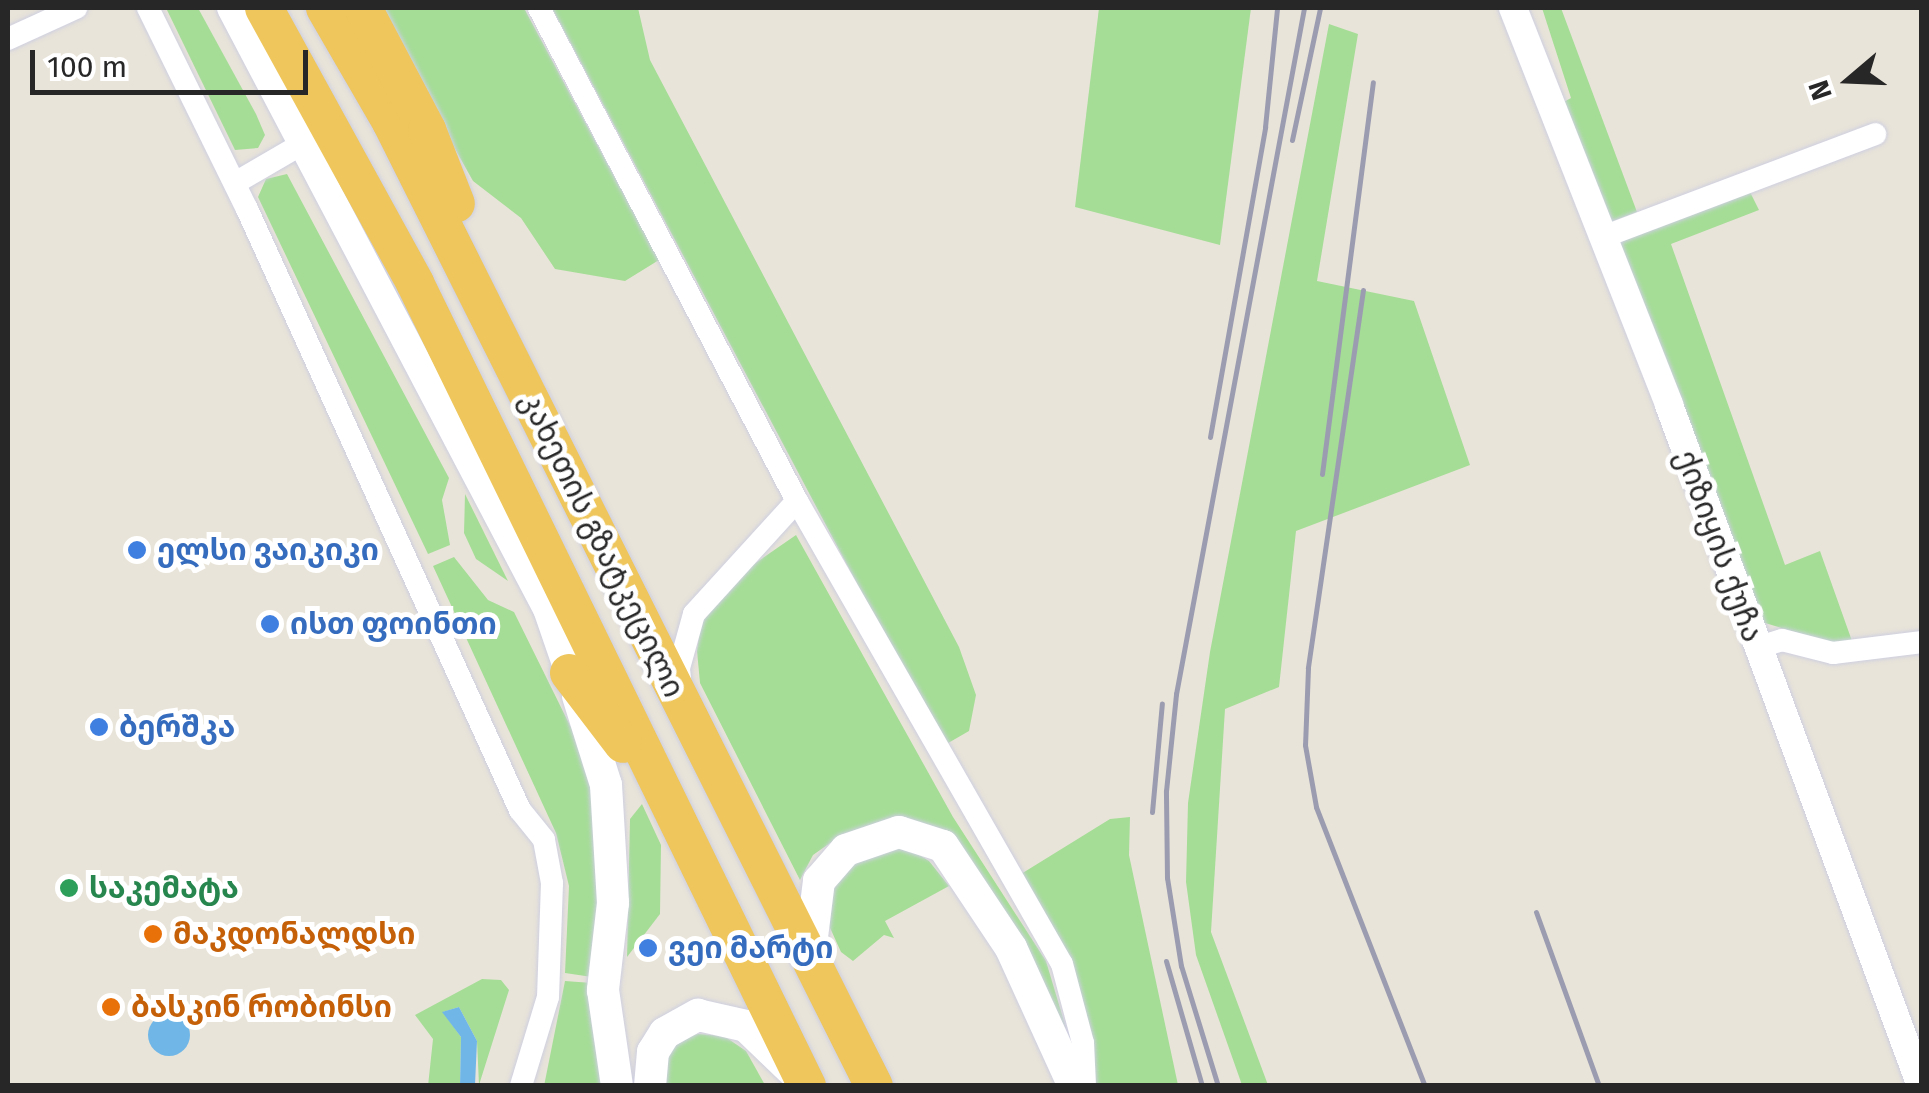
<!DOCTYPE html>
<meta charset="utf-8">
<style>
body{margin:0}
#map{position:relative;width:1929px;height:1093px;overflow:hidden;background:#e9e4d9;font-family:"Fira Sans","Noto Sans Georgian",sans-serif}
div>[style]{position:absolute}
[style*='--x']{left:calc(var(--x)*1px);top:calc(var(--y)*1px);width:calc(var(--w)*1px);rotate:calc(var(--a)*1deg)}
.green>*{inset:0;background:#a5dd97}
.water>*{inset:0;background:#70b7e7}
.round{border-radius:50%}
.roads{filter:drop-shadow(0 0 2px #cecfe0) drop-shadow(0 0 2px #cecfe0)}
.minor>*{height:22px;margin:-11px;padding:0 11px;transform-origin:11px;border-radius:11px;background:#fff}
.tertiary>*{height:28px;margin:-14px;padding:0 14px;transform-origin:14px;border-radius:14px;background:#fff}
.secondary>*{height:32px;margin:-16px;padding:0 16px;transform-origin:16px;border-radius:16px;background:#fff}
.trunk>*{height:38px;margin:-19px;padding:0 19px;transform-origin:19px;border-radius:19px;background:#eec65c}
.rail>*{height:5px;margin:-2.5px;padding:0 2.5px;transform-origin:2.5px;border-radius:2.5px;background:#9c9cb1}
.dots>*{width:28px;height:28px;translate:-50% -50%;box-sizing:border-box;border:5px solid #fff;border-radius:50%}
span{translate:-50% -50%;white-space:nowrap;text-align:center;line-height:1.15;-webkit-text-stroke:10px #fff;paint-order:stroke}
.street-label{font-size:30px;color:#272727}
.shop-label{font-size:30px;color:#366cbe;font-weight:700}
.left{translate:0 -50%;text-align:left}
.leisure-label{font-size:30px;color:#27864d;font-weight:700}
.food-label{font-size:30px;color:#c56008;font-weight:700}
.frame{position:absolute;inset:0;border:10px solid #272727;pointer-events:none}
.north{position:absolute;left:1799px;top:30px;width:100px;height:100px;-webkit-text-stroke:8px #fff;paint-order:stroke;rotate:251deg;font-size:28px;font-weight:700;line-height:40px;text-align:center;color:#272727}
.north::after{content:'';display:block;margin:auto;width:35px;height:45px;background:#272727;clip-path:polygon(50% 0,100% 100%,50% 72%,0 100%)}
.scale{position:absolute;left:30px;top:50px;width:278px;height:45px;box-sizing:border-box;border:5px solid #272727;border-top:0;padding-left:12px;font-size:30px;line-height:35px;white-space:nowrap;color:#272727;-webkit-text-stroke:8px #fff;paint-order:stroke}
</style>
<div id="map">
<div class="green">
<i style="clip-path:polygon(166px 8px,198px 8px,256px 114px,265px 135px,258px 148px,235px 150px)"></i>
<i style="clip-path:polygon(376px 8px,524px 8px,659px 260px,625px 281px,555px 269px,521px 218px,473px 181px)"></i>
<i style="clip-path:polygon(552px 8px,638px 8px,650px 60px,959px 647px,976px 695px,969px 731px,943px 746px)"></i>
<i style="clip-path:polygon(1099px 8px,1251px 8px,1220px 245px,1075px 207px)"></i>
<i style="clip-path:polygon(1542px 8px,1561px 8px,1637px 212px,1608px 223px,1560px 104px,1571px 98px)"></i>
<i style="clip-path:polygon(1329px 24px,1358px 34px,1317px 281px,1414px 301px,1470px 465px,1296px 531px,1279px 687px,1225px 709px,1211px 932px,1268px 1085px,1242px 1085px,1196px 955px,1186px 882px,1188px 803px,1210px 652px)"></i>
<i style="clip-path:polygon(287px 174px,449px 478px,442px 500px,450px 545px,428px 554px,258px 197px,266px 179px)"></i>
<i style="clip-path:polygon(1748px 188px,1759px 210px,1671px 244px,1785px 565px,1820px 551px,1852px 641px,1838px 645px,1755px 620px,1615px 240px)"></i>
<i style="clip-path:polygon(465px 494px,508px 581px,476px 559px,464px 533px)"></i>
<i style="clip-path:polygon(796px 535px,953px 817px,1046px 961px,1066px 1028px,1060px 1030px,952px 844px,833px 841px,813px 855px,800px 880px,700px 683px,697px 651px,701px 619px,744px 571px)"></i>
<i style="clip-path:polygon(454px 557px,488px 600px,514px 612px,588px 762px,601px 886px,592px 977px,565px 973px,569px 886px,556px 833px,433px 566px)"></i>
<i style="clip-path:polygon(642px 804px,661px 845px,660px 914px,627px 957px,630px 819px)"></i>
<i style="clip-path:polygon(1130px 817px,1129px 855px,1178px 1085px,1092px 1085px,1021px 874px,1110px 819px)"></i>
<i style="clip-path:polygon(905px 846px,929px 861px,949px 886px,885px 921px,894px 938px,884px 935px,853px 961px,841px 952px,826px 919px,832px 881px,843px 864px)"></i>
<i style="clip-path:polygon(482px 979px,501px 980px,509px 990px,479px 1085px,477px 1041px,459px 1007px,443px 1012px,461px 1037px,460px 1085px,428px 1086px,433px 1039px,415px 1015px)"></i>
<i style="clip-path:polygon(565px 981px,592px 983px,591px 1019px,604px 1085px,544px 1086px)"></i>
<i style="clip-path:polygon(698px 1034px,724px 1036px,746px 1051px,765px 1085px,661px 1085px,664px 1058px,681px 1038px)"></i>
</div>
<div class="water">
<i style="clip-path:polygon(459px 1007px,477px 1041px,475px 1085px,460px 1085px,461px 1037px,442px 1012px)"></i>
<i class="round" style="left:148px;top:1014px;width:42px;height:42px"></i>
</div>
<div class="roads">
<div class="minor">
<i style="--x:148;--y:8;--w:224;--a:63.8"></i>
<i style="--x:247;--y:209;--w:660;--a:65.57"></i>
<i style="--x:520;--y:810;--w:38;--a:51"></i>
<i style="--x:544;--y:840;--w:44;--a:79.5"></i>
<i style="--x:552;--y:883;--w:114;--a:92"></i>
<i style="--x:548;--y:997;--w:93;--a:106.9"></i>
<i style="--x:539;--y:8;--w:556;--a:62.38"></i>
<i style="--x:797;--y:501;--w:533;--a:60.22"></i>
<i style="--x:1062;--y:964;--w:82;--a:75.1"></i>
<i style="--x:1083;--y:1043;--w:43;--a:87.3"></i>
<i style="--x:8;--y:39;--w:75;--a:-24.5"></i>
<i style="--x:235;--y:183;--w:78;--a:-30.2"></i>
<i style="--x:1603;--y:237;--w:291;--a:-20.7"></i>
<i style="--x:1756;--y:648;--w:27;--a:-17"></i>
<i style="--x:1782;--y:640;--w:53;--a:14.3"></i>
<i style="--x:1833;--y:653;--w:90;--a:-7"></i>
<i style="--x:681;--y:688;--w:20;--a:-96"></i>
<i style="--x:679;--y:668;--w:56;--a:-74.5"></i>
<i style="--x:694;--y:614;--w:153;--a:-47.7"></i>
</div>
<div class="tertiary">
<i style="--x:231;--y:8;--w:679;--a:62.27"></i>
<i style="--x:547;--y:609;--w:68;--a:71"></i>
<i style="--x:1513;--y:8;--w:427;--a:68.5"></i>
<i style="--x:1669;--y:405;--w:726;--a:69.69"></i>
</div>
<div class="secondary">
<i style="--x:578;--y:696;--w:93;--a:72.5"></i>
<i style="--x:606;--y:785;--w:118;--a:86.6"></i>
<i style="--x:613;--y:903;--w:88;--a:96.6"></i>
<i style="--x:603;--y:990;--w:97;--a:81.7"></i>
<i style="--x:809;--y:961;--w:81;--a:-82.9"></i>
<i style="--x:819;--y:881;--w:41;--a:-48.9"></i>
<i style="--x:846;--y:850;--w:56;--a:-18.8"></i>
<i style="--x:899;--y:832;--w:46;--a:17.7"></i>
<i style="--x:943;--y:846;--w:123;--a:56.3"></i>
<i style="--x:1011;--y:948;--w:152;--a:65.5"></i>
<i style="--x:650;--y:1086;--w:34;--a:-85"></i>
<i style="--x:653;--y:1052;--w:22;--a:-58"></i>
<i style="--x:665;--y:1033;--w:38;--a:-29"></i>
<i style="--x:698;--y:1015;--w:49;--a:12.9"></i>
<i style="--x:746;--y:1026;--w:66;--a:43.8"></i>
</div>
<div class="trunk">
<i style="--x:264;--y:8;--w:314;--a:61.2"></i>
<i style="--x:415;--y:283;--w:894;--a:63.98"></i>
<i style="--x:325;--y:8;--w:132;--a:59.9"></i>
<i style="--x:391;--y:122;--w:1078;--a:63.39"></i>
<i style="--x:363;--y:8;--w:138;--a:62.3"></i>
<i style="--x:427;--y:130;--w:79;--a:68.6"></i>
<i style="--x:569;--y:673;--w:89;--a:52.7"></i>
</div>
</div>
<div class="rail">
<i style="--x:1292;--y:140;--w:135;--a:-78"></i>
<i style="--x:1363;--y:290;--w:382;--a:98.3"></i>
<i style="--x:1308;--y:668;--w:77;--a:92.2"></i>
<i style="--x:1305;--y:745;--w:63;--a:79.9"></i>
<i style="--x:1316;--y:807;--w:300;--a:68.7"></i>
<i style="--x:1210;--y:437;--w:315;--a:-79.9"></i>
<i style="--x:1265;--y:127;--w:120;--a:-84.2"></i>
<i style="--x:1322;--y:474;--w:395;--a:-82.6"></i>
<i style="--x:1152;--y:812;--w:109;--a:-84.8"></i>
<i style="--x:1536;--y:912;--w:185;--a:70.1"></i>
<i style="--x:1166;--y:961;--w:130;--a:73.9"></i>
<i style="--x:1218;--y:1086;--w:126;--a:-107.1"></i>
<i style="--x:1181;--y:966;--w:89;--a:-99"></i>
<i style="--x:1167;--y:878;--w:87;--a:-90.7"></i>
<i style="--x:1166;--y:791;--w:98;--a:-84.1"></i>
<i style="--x:1176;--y:694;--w:698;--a:-79.43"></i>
</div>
<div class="dots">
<i style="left:137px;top:550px;background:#3f7fe0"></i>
<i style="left:270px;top:624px;background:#3f7fe0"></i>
<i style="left:99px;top:727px;background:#3f7fe0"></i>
<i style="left:69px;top:888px;background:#2e9e5b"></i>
<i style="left:153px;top:934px;background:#e8710a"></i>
<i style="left:648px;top:948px;background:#3f7fe0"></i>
<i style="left:111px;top:1007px;background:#e8710a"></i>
</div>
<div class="street-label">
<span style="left:602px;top:545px;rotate:64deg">კახეთის გზატკეცილი</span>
<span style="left:1719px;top:546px;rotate:70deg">ქიზიყის ქუჩა</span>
</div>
<div class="shop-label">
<span class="left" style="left:157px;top:550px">ელსი ვაიკიკი</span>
<span class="left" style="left:290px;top:624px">ისთ ფოინთი</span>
<span class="left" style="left:119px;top:727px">ბერშკა</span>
<span class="left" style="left:668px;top:948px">ვეი მარტი</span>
</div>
<div class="leisure-label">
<span class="left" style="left:89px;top:888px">საკემატა</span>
</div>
<div class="food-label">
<span class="left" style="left:173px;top:934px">მაკდონალდსი</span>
<span class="left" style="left:131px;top:1007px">ბასკინ რობინსი</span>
</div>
<div class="frame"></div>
<div class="north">N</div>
<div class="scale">100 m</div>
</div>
